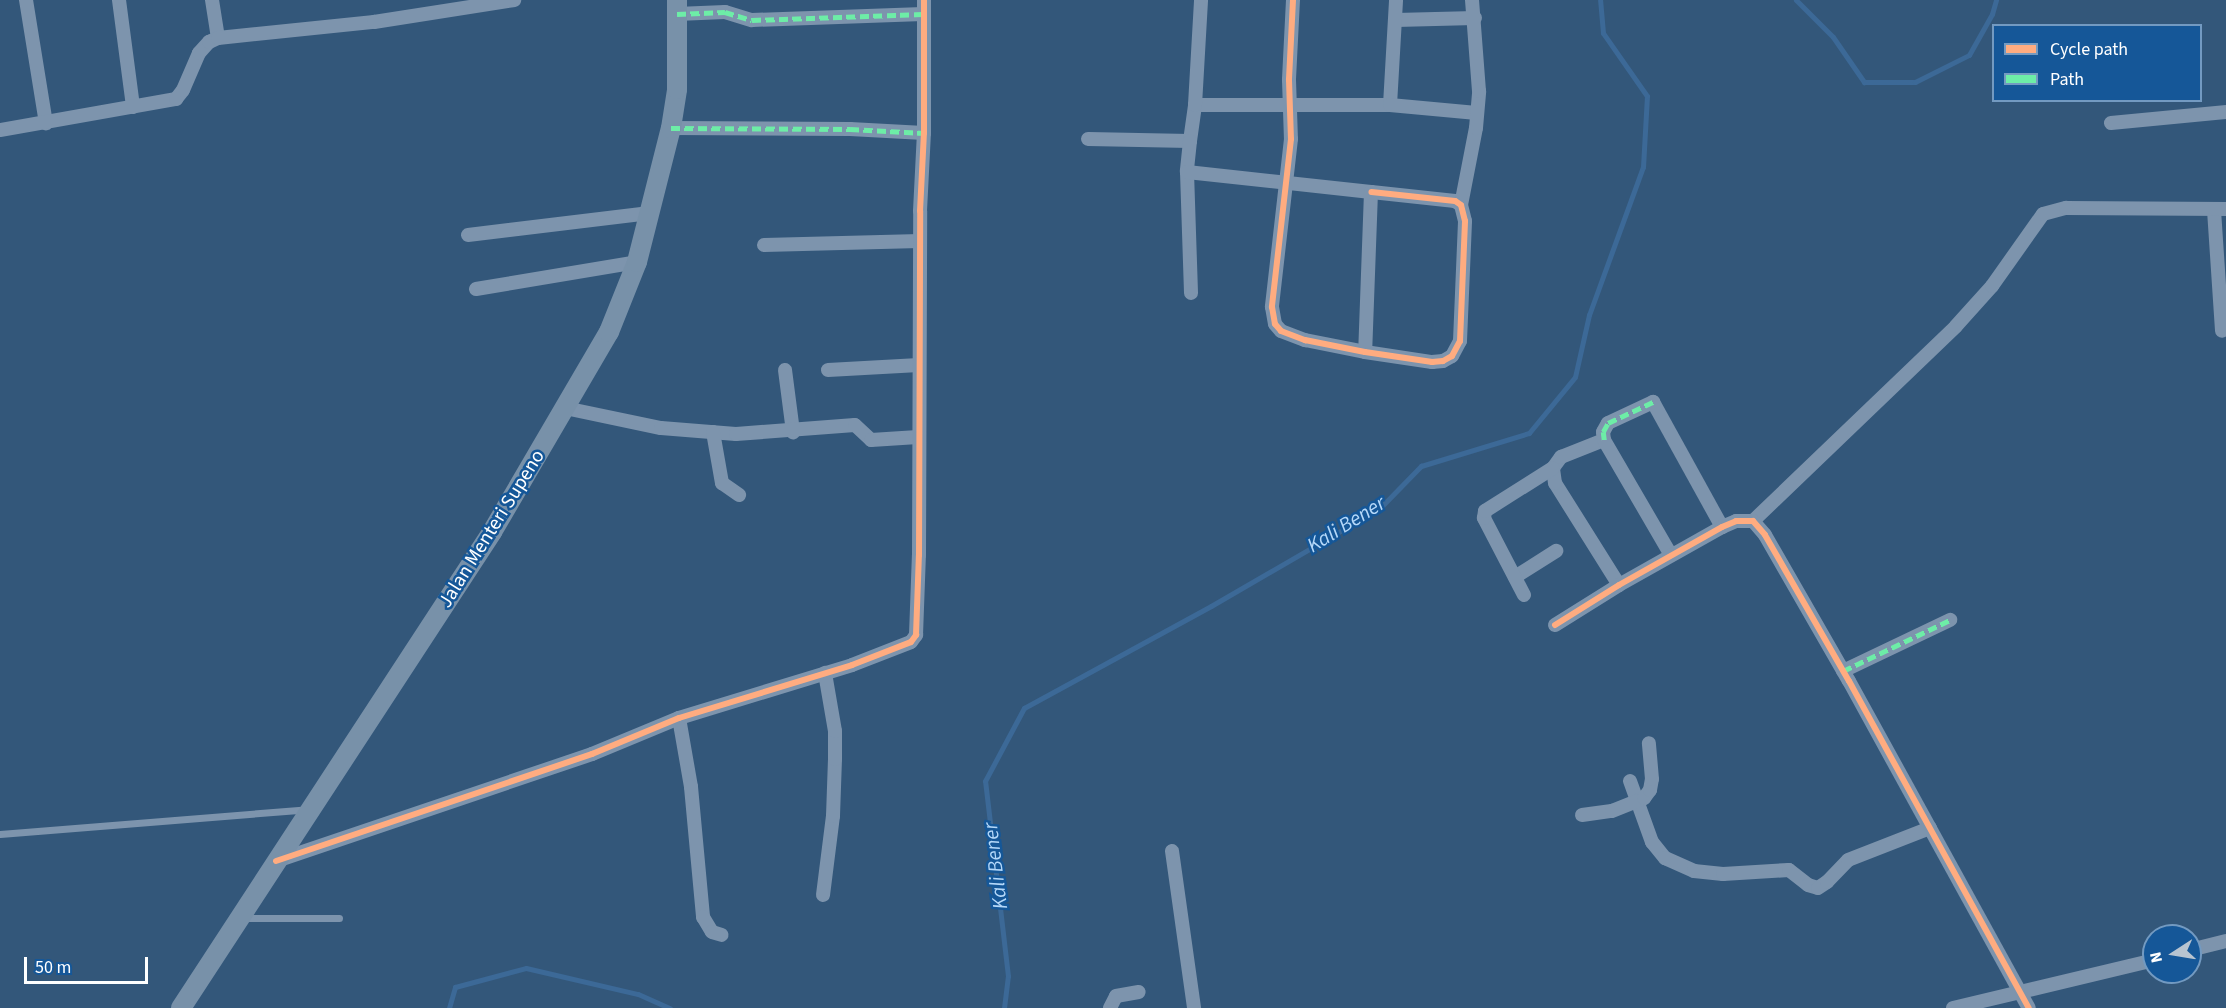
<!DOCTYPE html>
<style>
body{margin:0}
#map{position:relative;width:2226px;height:1008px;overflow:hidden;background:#33577a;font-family:"Source Sans 3",sans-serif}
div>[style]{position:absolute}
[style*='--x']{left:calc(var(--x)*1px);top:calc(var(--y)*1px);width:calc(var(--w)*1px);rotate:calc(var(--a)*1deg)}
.stream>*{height:5px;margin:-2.5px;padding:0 2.5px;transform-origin:2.5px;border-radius:2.5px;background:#3c6997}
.service>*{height:7px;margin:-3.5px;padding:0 3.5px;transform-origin:3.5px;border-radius:3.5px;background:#7d94ad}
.minor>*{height:14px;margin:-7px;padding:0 7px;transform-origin:7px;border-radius:7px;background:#7d94ad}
.secondary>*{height:20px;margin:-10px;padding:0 10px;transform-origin:10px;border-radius:10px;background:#7891a9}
.quiet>*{height:4.5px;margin-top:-2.25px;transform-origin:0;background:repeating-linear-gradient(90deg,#6deda7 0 9px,transparent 0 13.5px)}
.cycleway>*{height:6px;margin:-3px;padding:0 3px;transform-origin:3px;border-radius:3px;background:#ffac80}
span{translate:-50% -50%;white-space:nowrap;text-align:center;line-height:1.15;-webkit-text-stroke:5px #155798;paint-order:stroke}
.street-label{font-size:20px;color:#fff}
.water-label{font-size:21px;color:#b5d8f9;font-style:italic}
.legend{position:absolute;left:1992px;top:24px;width:210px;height:78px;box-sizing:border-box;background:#155798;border:2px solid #739ac1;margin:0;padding:8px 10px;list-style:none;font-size:18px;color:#fff}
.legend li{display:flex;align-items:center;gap:12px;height:30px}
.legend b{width:30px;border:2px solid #739ac1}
.north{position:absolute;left:2142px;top:924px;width:60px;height:60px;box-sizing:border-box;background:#155798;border:2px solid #739ac1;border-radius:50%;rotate:258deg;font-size:16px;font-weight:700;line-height:24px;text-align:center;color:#fff}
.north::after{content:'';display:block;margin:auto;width:21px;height:27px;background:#b8c4d0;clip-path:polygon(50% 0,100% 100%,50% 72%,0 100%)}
.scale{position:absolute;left:24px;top:957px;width:124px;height:27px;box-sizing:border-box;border:3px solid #fff;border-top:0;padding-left:8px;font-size:18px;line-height:21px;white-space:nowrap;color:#fff;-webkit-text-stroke:4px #155798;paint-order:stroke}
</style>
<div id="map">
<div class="stream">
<i style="--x:1796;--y:0;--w:52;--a:45"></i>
<i style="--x:1833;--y:37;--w:55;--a:55.4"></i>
<i style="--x:1864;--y:82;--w:51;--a:0"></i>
<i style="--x:1915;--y:82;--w:60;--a:-26.6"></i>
<i style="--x:1969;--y:55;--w:47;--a:-60.7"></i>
<i style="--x:1992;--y:14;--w:15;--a:-74"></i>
<i style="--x:449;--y:1008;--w:22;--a:-74"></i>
<i style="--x:455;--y:987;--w:73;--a:-15"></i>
<i style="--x:526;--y:968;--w:115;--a:13.1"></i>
<i style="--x:638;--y:994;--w:35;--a:24"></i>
<i style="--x:1004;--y:1008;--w:32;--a:-83"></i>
<i style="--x:1008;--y:976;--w:196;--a:-96.7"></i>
<i style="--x:985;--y:781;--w:83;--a:-61.9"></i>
<i style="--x:1024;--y:708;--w:213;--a:-28.6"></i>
<i style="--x:1211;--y:606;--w:195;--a:-30.1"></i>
<i style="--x:1380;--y:508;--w:59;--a:-45.7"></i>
<i style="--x:1421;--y:466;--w:113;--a:-17"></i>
<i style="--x:1529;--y:433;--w:72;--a:-50.6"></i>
<i style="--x:1575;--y:377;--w:64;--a:-77.3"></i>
<i style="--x:1589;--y:315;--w:158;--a:-70"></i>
<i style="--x:1643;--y:167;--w:71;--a:-86.8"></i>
<i style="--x:1647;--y:96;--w:77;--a:-124.9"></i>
<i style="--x:1603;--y:33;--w:33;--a:-95"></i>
</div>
<div class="service">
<i style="--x:0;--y:834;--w:309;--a:-4.6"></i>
<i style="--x:242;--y:918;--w:97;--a:0"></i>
</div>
<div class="minor">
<i style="--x:26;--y:0;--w:125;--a:80.8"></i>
<i style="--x:119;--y:0;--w:108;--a:82.5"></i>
<i style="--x:212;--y:0;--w:38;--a:81"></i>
<i style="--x:1293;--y:0;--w:80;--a:92.9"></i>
<i style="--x:1289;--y:80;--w:59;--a:88.1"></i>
<i style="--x:1291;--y:139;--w:169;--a:96.5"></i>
<i style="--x:1272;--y:307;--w:17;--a:80"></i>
<i style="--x:1275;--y:324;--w:9;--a:49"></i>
<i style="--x:1281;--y:331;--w:26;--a:21"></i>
<i style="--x:1305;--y:340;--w:61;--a:11.3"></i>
<i style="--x:1365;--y:352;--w:68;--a:8.5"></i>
<i style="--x:1432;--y:362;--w:11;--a:-5"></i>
<i style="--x:1443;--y:361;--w:10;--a:-29"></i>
<i style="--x:1452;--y:356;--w:17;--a:-62"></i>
<i style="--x:1460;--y:341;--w:120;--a:-87.6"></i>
<i style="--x:1465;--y:221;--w:16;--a:-104"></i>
<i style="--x:1461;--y:205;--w:7;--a:-146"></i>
<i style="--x:1455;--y:201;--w:84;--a:-173.9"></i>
<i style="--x:677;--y:14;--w:48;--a:-2.4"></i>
<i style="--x:725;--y:12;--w:28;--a:17"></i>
<i style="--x:752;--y:20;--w:171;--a:-2"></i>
<i style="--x:1396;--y:20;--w:79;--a:-1.5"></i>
<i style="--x:1195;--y:105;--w:195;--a:0"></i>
<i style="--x:1390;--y:105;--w:105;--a:-86.7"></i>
<i style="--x:1390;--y:105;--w:87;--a:5.3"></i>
<i style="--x:2111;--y:123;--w:116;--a:-5.5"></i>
<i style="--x:671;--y:128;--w:179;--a:0.3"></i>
<i style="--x:850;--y:129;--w:74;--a:3.1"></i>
<i style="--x:0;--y:130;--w:179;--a:-10"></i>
<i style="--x:176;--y:99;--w:11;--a:-52"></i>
<i style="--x:183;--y:90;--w:40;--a:-66.6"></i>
<i style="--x:199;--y:53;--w:15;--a:-48"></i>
<i style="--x:209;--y:42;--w:10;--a:-24"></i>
<i style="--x:218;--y:38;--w:157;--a:-5.9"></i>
<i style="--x:374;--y:22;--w:142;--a:-8.9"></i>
<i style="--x:1088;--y:139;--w:102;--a:1.1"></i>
<i style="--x:1190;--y:141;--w:36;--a:-82"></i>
<i style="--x:1195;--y:105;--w:105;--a:-86.7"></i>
<i style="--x:1190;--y:141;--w:31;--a:96"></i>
<i style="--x:1187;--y:172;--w:121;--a:88.1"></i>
<i style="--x:1187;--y:172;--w:185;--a:6.2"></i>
<i style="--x:1371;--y:192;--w:160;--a:92.1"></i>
<i style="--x:1461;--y:205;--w:78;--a:-79"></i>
<i style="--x:1476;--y:128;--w:37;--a:-85"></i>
<i style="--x:1479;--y:91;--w:91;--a:-94.4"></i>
<i style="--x:2214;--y:210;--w:121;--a:86.2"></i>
<i style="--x:468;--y:235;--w:183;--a:-6.9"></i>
<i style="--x:764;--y:245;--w:156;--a:-1.5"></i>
<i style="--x:476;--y:289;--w:163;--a:-9.5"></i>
<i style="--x:785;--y:370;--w:63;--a:82.6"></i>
<i style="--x:828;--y:370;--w:91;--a:-3.1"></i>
<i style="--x:565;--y:408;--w:98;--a:11.8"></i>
<i style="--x:661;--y:428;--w:75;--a:4.6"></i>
<i style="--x:736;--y:434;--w:119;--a:-4.3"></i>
<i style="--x:855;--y:425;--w:22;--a:43"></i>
<i style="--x:871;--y:440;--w:47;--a:-3.7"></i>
<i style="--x:713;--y:432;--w:52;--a:80"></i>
<i style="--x:722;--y:483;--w:21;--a:35"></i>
<i style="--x:1604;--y:440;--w:8;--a:-97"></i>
<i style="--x:1603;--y:432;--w:10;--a:-61"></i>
<i style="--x:1608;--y:423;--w:50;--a:-25"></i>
<i style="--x:1653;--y:402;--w:143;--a:61.1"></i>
<i style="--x:1753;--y:521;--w:281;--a:-43.8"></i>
<i style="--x:1956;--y:326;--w:54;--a:-48"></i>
<i style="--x:1992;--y:286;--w:88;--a:-54.7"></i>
<i style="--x:2043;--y:214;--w:24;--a:-15"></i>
<i style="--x:2066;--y:208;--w:160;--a:0.4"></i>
<i style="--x:1515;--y:577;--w:49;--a:-32.4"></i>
<i style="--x:1619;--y:585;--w:120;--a:-122.1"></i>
<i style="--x:1555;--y:483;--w:15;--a:-98"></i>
<i style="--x:1553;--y:468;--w:14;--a:-54"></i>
<i style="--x:1561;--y:457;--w:46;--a:-21.6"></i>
<i style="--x:1604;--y:440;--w:133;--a:59.8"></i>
<i style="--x:1524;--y:595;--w:87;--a:-117.5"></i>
<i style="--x:1484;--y:518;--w:7;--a:-82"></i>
<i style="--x:1485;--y:511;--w:80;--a:-32.3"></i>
<i style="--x:1555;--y:625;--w:75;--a:-32"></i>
<i style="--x:1619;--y:585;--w:118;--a:-29.4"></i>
<i style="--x:1722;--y:527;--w:15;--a:-23"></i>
<i style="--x:1736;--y:521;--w:17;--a:0"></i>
<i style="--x:1753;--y:521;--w:18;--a:49"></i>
<i style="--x:1765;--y:535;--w:168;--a:60.1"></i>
<i style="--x:1849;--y:681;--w:373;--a:61.2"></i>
<i style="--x:1843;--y:671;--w:119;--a:-25.5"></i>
<i style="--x:679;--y:718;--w:70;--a:80.1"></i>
<i style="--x:691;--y:787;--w:131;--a:84.7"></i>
<i style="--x:703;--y:917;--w:17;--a:59"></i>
<i style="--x:712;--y:932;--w:10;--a:17"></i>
<i style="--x:1630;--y:781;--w:65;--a:70.2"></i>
<i style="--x:1652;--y:842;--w:21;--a:51"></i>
<i style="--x:1665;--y:858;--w:32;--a:24"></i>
<i style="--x:1694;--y:871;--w:29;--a:6"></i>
<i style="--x:1723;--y:874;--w:66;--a:-3.5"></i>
<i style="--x:1789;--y:870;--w:24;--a:38"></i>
<i style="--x:1808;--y:885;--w:10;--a:17"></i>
<i style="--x:1818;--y:888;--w:11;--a:-34"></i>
<i style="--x:1827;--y:882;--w:30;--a:-46"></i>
<i style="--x:1848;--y:860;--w:88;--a:-21.3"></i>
<i style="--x:1582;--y:815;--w:30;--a:-8"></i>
<i style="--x:1612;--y:811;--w:35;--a:-22"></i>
<i style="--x:1644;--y:798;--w:10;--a:-53"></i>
<i style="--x:1650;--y:790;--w:11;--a:-80"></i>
<i style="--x:1652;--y:779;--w:36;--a:-95"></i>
<i style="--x:1172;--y:851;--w:159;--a:82"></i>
<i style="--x:276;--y:861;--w:334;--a:-18.7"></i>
<i style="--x:592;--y:754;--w:94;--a:-22.5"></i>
<i style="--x:679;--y:718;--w:181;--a:-17"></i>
<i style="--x:852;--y:665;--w:63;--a:-21.3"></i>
<i style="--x:911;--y:642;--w:9;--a:-54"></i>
<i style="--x:916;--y:635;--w:80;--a:-87.9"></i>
<i style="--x:919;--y:555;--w:344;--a:-89.8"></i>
<i style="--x:920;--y:211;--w:78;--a:-87.1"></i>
<i style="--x:924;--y:133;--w:133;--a:-90"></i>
<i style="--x:823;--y:895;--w:80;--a:-82.8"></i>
<i style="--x:833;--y:816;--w:57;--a:-88"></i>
<i style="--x:835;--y:759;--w:28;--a:-90"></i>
<i style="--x:835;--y:731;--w:59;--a:-99.8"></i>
<i style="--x:2190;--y:950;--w:37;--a:-14"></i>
<i style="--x:1110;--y:1008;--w:13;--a:-63"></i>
<i style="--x:1116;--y:996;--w:23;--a:-10"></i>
<i style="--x:1953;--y:1008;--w:207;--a:-13.4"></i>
</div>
<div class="secondary">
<i style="--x:181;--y:1008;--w:569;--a:-56.84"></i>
<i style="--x:492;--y:532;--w:232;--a:-59.7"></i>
<i style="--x:609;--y:332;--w:75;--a:-68.2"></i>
<i style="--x:637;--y:262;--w:138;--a:-75.8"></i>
<i style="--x:671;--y:128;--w:39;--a:-81"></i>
<i style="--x:677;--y:89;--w:89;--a:-90"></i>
</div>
<div class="quiet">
<i style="--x:677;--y:14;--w:48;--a:-2.4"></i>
<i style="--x:725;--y:12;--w:28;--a:17"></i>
<i style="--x:752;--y:20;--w:171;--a:-2"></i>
<i style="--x:671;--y:128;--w:179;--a:0.3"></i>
<i style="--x:850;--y:129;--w:74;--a:3.1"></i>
<i style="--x:1604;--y:440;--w:8;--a:-97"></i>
<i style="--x:1603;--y:432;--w:10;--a:-61"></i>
<i style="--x:1608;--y:423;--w:50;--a:-25"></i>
<i style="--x:1843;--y:671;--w:119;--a:-25.5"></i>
</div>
<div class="cycleway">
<i style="--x:1293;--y:0;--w:80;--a:92.9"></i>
<i style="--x:1289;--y:80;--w:59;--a:88.1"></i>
<i style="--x:1291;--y:139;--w:169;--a:96.5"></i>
<i style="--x:1272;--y:307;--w:17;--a:80"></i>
<i style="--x:1275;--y:324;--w:9;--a:49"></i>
<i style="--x:1281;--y:331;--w:26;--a:21"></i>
<i style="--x:1305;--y:340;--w:61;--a:11.3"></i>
<i style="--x:1365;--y:352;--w:68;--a:8.5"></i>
<i style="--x:1432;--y:362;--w:11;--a:-5"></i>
<i style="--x:1443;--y:361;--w:10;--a:-29"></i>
<i style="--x:1452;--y:356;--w:17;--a:-62"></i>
<i style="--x:1460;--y:341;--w:120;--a:-87.6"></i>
<i style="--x:1465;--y:221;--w:16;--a:-104"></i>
<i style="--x:1461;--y:205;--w:7;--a:-146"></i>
<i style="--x:1455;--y:201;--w:84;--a:-173.9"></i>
<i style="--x:1555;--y:625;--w:75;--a:-32"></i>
<i style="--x:1619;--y:585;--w:118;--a:-29.4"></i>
<i style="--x:1722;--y:527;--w:15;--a:-23"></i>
<i style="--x:1736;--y:521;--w:17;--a:0"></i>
<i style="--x:1753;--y:521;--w:18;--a:49"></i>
<i style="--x:1765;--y:535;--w:168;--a:60.1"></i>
<i style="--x:1849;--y:681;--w:373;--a:61.2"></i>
<i style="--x:276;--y:861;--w:334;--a:-18.7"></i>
<i style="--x:592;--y:754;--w:94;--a:-22.5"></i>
<i style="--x:679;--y:718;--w:181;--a:-17"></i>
<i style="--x:852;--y:665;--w:63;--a:-21.3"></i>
<i style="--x:911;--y:642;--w:9;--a:-54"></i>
<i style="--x:916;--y:635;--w:80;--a:-87.9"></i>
<i style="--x:919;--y:555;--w:344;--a:-89.8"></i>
<i style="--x:920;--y:211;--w:78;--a:-87.1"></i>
<i style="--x:924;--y:133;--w:133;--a:-90"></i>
</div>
<div class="street-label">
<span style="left:492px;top:529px;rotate:-58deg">Jalan Menteri Supeno</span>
</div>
<div class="water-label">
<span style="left:1346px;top:524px;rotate:-32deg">Kali Bener</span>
<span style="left:995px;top:866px;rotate:-97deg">Kali Bener</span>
</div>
<ul class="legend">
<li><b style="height:8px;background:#ffac80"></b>Cycle path</li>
<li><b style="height:8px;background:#6deda7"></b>Path</li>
</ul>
<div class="north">N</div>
<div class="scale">50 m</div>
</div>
